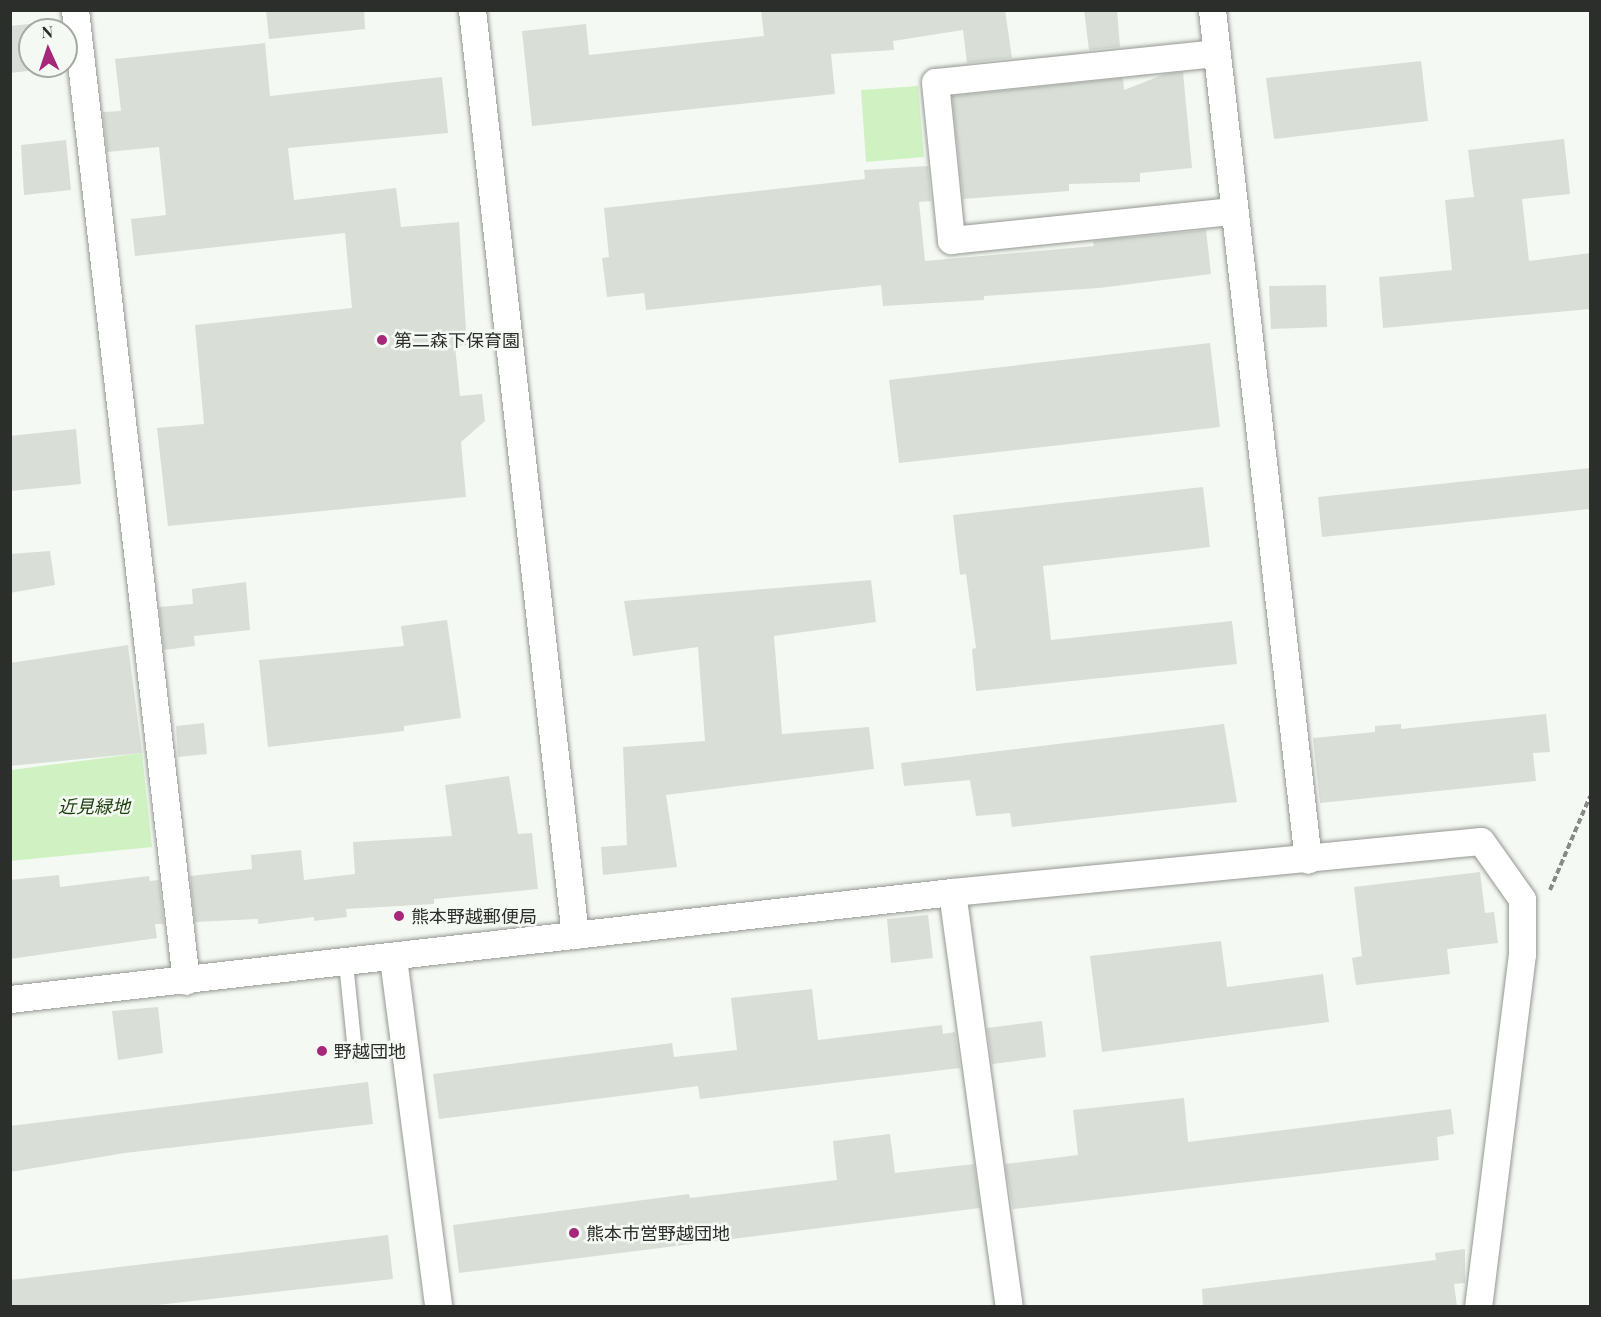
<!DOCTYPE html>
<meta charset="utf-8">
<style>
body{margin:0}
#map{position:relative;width:1601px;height:1317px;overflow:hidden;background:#f5f9f3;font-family:"Playfair Display","Noto Sans JP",serif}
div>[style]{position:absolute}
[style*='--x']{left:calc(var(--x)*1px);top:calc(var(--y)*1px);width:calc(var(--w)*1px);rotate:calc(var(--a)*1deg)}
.green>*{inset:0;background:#d0f2c3}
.building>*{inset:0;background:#d9ded7}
.path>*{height:4px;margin-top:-2px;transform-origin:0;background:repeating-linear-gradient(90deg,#878a86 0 6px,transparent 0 9px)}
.roads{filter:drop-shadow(0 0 2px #949892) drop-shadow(0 0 2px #949892)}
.lane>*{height:14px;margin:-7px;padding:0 7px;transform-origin:7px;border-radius:7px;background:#fff}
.street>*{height:27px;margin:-13.5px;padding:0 13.5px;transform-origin:13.5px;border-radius:13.5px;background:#fff}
.dots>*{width:16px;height:16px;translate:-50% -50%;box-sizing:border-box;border:3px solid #f5f9f3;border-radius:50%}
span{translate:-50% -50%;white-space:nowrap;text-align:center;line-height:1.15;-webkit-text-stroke:5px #f5f9f3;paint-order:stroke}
.poi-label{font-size:18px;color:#2c2e2c}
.left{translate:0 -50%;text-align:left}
.park-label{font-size:18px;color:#1b3d0b;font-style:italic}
.frame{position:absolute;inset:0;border:12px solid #2c2e2c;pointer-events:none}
.north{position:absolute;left:18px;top:18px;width:60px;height:60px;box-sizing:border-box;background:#f5f9f3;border:2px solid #a5a8a3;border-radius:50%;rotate:357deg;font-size:16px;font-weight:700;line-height:24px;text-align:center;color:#2c2e2c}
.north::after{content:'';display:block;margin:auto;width:21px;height:27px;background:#a5287b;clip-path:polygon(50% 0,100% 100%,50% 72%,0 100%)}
</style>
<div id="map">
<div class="green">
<i style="clip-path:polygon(918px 86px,924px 157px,866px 162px,861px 90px)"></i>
<i style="clip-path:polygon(142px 753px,152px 847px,11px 861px,11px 770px)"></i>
</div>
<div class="building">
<i style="clip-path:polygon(266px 10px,364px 10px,365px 29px,269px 39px)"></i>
<i style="clip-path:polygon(761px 10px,1005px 10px,1012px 58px,967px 63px,963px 30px,893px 41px,894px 50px,831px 54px,835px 94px,532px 126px,522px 31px,586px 24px,589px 55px,764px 36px)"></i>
<i style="clip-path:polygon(1084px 10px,1117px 10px,1120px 47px,1089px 50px)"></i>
<i style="clip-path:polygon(49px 22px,50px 30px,30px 30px,30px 66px,55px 68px,10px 73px,10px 26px)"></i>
<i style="clip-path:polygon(265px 43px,270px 96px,442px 77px,448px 133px,288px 148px,294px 200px,396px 188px,401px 227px,459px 222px,467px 345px,455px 346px,460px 396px,482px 394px,485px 421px,461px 442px,466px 497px,168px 526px,157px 428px,204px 424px,195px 325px,352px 308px,345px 233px,135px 256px,131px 219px,166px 215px,159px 147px,107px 152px,103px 112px,121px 111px,115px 59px)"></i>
<i style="clip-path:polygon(1421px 61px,1428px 121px,1274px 139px,1266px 78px)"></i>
<i style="clip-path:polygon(1183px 72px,1192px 168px,1140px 173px,1140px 182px,1069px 184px,1069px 191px,963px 199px,952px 96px,1123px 78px,1124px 90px,1165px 74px)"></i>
<i style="clip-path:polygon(1564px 139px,1570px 194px,1522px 199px,1529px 261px,1590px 253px,1590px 309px,1383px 328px,1379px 277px,1452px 270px,1445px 200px,1474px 197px,1468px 150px)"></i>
<i style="clip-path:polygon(66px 140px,71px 190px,24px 195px,21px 145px)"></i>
<i style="clip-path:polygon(928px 166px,931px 201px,919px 202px,925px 261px,1094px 246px,1093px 241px,1206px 230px,1211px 274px,1099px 288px,984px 296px,984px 300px,883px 306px,881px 285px,646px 310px,644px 293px,607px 297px,602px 258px,609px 257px,604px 208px,865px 179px,864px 170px)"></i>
<i style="clip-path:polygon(1326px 285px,1327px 327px,1271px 329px,1269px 286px)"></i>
<i style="clip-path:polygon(1210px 343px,1220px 427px,899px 463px,889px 380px)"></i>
<i style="clip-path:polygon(76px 429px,81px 484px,10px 491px,10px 436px)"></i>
<i style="clip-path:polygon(1590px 468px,1590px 509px,1322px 537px,1318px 497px)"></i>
<i style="clip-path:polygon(1203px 487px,1210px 547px,1043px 566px,1051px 640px,1232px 621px,1237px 664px,976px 691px,972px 649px,976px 648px,966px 574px,960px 575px,953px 515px)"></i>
<i style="clip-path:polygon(50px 551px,55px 585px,10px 593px,10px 554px)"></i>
<i style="clip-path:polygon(871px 580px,876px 622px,774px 636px,782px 734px,869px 727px,874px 769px,666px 795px,677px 867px,603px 875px,601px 847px,627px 845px,623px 747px,705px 741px,698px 647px,633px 656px,624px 601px)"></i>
<i style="clip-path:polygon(246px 582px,250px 630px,194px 636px,195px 646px,164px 650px,159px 607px,193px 604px,192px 589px)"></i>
<i style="clip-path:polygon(447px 620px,461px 718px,404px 726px,404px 731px,268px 747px,259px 660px,404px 646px,401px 626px)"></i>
<i style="clip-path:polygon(128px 645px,142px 753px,10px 766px,10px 663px)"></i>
<i style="clip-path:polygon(1546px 714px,1550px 752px,1533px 753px,1536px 781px,1320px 803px,1313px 738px,1375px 732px,1375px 726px,1401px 724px,1401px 729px)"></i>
<i style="clip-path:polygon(204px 723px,207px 754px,178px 757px,176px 726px)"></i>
<i style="clip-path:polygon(1224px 724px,1237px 802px,1012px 827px,1010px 813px,976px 816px,970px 780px,904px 786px,901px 763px)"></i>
<i style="clip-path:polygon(509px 776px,518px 834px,532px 833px,538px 889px,434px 899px,434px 904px,346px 909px,347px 917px,314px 921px,314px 917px,258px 924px,258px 919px,195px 922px,190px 876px,252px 869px,251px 855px,301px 850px,304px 880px,355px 874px,353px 842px,452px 836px,445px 785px)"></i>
<i style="clip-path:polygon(1480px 872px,1485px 913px,1494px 912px,1498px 943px,1447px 949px,1450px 974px,1356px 985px,1352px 958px,1362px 956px,1354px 887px)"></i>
<i style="clip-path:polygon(59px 875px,60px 887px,149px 876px,150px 881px,159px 880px,164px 924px,155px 924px,157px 938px,10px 959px,10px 880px)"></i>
<i style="clip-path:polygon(928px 915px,933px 958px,891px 963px,887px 919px)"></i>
<i style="clip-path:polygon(1221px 941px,1227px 987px,1323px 974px,1329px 1022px,1102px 1052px,1090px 956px)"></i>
<i style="clip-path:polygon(812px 989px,818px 1040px,942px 1025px,943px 1034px,955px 1032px,960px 1068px,700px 1099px,698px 1086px,439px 1119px,433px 1074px,672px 1043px,674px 1057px,737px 1050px,731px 998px)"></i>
<i style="clip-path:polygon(158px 1007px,163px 1053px,118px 1060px,112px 1011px)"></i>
<i style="clip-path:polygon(1042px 1021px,1046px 1057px,992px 1064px,987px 1028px)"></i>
<i style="clip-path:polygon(368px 1082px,373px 1124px,125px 1153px,10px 1172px,10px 1126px)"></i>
<i style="clip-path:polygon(1184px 1098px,1188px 1142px,1451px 1109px,1454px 1134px,1437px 1137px,1439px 1160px,1013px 1209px,1005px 1164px,1078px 1155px,1073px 1110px)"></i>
<i style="clip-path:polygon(890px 1134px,895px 1173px,974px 1164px,980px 1208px,459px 1273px,453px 1225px,689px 1194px,690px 1198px,837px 1180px,833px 1141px)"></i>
<i style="clip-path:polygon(388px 1235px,393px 1279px,148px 1306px,10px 1306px,10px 1280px)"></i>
<i style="clip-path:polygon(1465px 1249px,1465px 1283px,1454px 1284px,1457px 1306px,1203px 1306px,1202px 1289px,1436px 1260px,1435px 1253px)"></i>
</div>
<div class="path">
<i style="--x:1550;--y:890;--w:102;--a:-66.9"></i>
</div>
<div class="roads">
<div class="lane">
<i style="--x:346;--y:963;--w:88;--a:84.2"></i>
</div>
<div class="street">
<i style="--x:75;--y:10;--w:977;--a:83.48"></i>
<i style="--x:472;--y:10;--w:931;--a:83.65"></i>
<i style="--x:1212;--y:10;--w:855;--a:83.56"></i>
<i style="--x:1216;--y:53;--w:282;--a:174.1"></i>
<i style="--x:935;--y:82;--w:159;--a:84.2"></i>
<i style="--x:951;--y:240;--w:284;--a:-5.9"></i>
<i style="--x:952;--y:892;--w:418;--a:82.2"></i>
<i style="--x:393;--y:958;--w:351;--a:82.6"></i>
<i style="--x:10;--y:999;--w:948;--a:-6.48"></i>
<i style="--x:952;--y:892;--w:531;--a:-5.51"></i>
<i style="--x:1481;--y:841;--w:71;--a:54.7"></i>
<i style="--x:1522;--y:899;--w:55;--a:90"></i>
<i style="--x:1522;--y:954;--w:355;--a:97.1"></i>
</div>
</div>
<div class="dots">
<i style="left:382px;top:340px;background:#a5287b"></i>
<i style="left:399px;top:916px;background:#a5287b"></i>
<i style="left:322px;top:1051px;background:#a5287b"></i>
<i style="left:574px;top:1233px;background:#a5287b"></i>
</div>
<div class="poi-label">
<span class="left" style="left:394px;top:340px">第二森下保育園</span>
<span class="left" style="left:411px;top:916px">熊本野越郵便局</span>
<span class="left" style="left:334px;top:1051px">野越団地</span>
<span class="left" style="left:586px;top:1233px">熊本市営野越団地</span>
</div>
<div class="park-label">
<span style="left:94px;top:806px">近見緑地</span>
</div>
<div class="frame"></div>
<div class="north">N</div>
</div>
